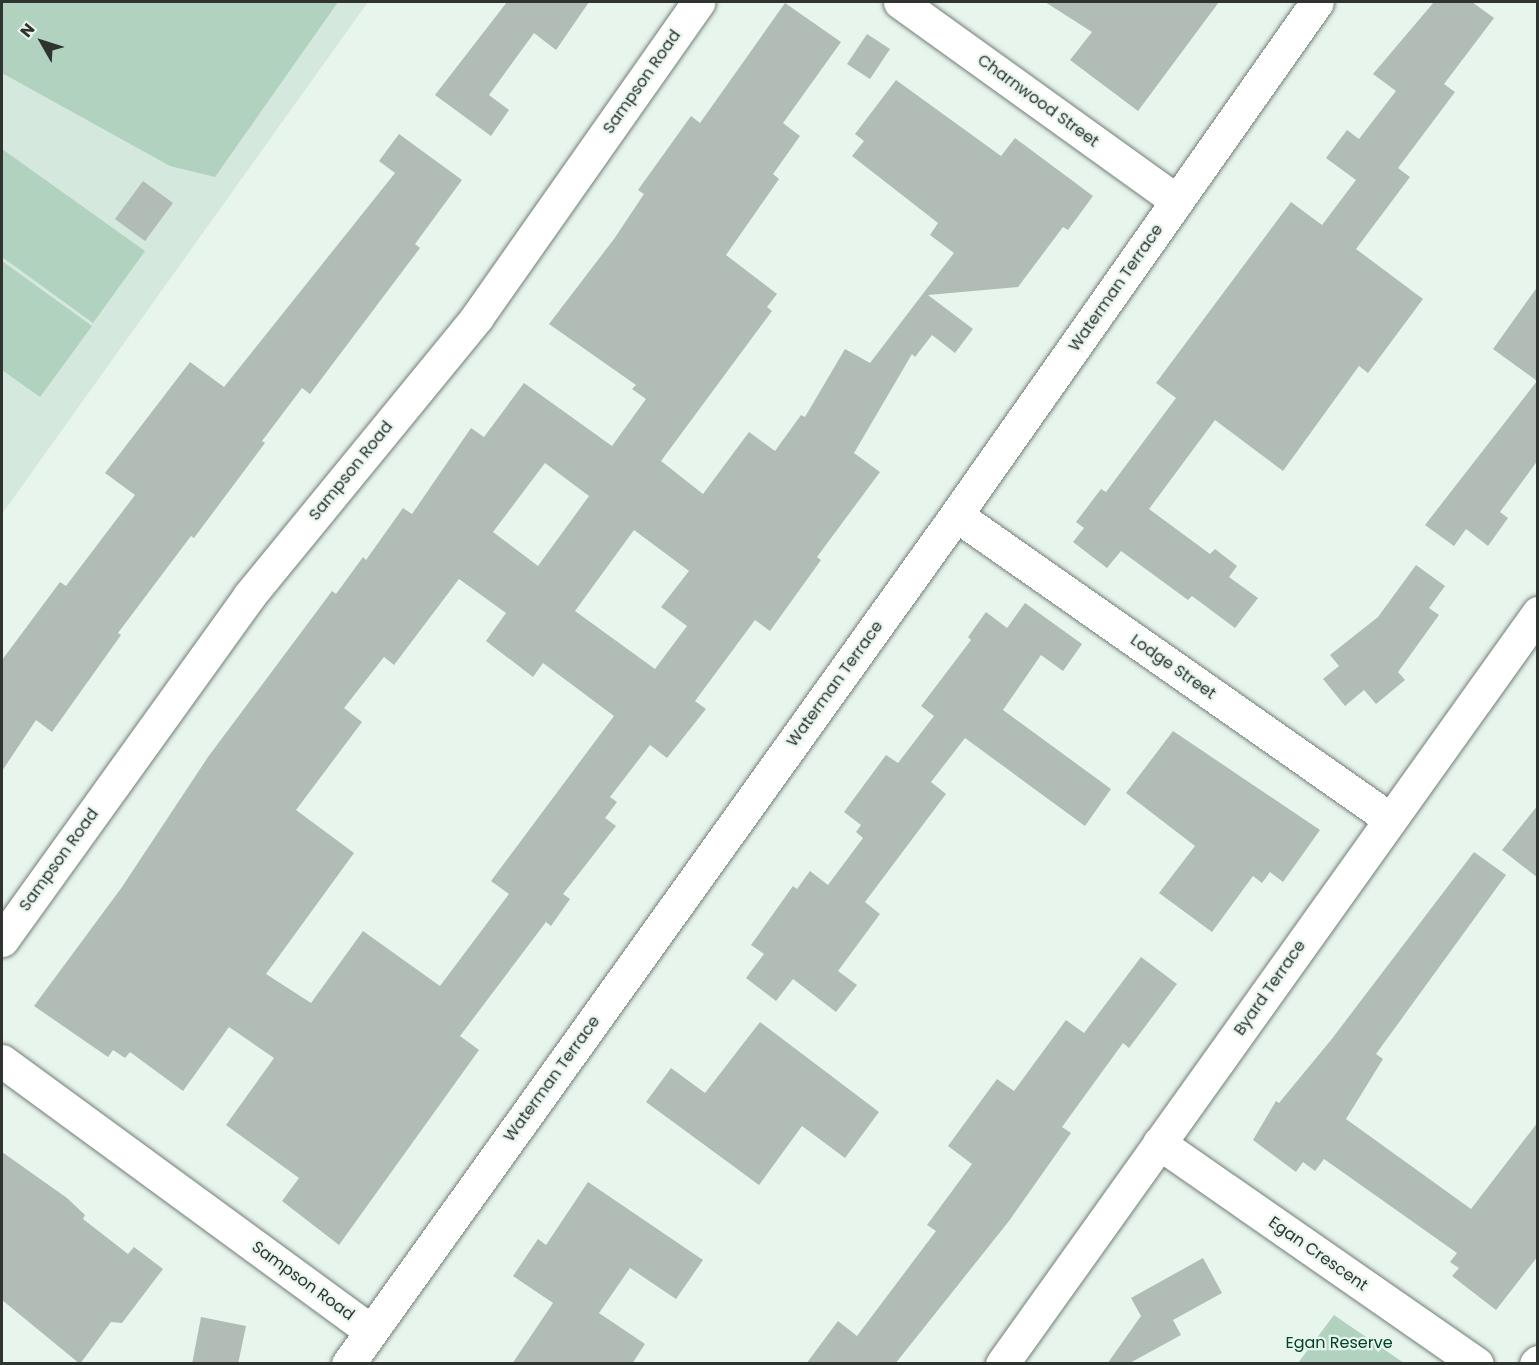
<!DOCTYPE html>
<style>
body{margin:0}
#map{position:relative;width:1539px;height:1365px;overflow:hidden;background:#e8f5ed;font-family:Poppins,sans-serif}
div>[style]{position:absolute}
[style*='--x']{left:calc(var(--x)*1px);top:calc(var(--y)*1px);width:calc(var(--w)*1px);rotate:calc(var(--a)*1deg)}
.built>*{inset:0;background:#d5e8dd}
.green>*{inset:0;background:#b0d2be}
.building>*{inset:0;background:#b0bcb5}
.roads{filter:drop-shadow(0 0 2px #727e77) drop-shadow(0 0 2px #727e77)}
.minor>*{height:33px;margin:-16.5px;padding:0 16.5px;transform-origin:16.5px;border-radius:16.5px;background:#fff}
span{translate:-50% -50%;white-space:nowrap;text-align:center;line-height:1.15;-webkit-text-stroke:4.5px #e8f5ed;paint-order:stroke}
.street-label{font-size:16px;color:#2f3431}
.park-label{font-size:16px;color:#004329}
.frame{position:absolute;inset:0;border:3px solid #2f3431;pointer-events:none}
.north{position:absolute;left:12px;top:12px;width:60px;height:60px;-webkit-text-stroke:4px #e8f5ed;paint-order:stroke;rotate:309deg;font-size:16px;font-weight:700;line-height:24px;text-align:center;color:#2f3431}
.north::after{content:'';display:block;margin:auto;width:21px;height:27px;background:#2f3431;clip-path:polygon(50% 0,100% 100%,50% 72%,0 100%)}
</style>
<div id="map">
<div class="built">
<i style="clip-path:polygon(2px 2px,368px 2px,2px 514px)"></i>
</div>
<div class="green">
<i style="clip-path:polygon(2px 2px,338px 2px,215px 177px,170px 166px,2px 73px)"></i>
<i style="clip-path:polygon(2px 149px,145px 251px,93px 323px,2px 257px)"></i>
<i style="clip-path:polygon(2px 261px,92px 326px,40px 397px,2px 370px)"></i>
<i style="clip-path:polygon(1334px 1315px,1404px 1363px,1298px 1363px)"></i>
</div>
<div class="building">
<i style="clip-path:polygon(507px 2px,589px 2px,556px 50px,534px 33px,489px 95px,509px 110px,491px 136px,435px 95px)"></i>
<i style="clip-path:polygon(1045px 2px,1219px 2px,1138px 111px,1070px 60px,1092px 32px)"></i>
<i style="clip-path:polygon(1434px 2px,1472px 2px,1494px 18px,1444px 84px,1455px 92px,1398px 168px,1410px 177px,1356px 249px,1423px 299px,1368px 373px,1359px 366px,1283px 471px,1215px 420px,1149px 509px,1210px 554px,1215px 549px,1237px 566px,1229px 577px,1258px 598px,1235px 628px,1192px 596px,1188px 600px,1121px 551px,1107px 568px,1073px 542px,1084px 528px,1076px 522px,1101px 489px,1106px 492px,1176px 398px,1156px 383px,1291px 202px,1322px 225px,1356px 180px,1326px 158px,1347px 130px,1359px 139px,1396px 91px,1373px 74px)"></i>
<i style="clip-path:polygon(evenodd,785px 3px,841px 42px,783px 123px,800px 136px,773px 174px,779px 179px,726px 255px,777px 294px,767px 307px,772px 311px,661px 461px,703px 494px,749px 432px,775px 451px,801px 415px,805px 417px,845px 349px,870px 363px,954px 253px,930px 235px,938px 223px,852px 156px,864px 141px,855px 134px,896px 80px,1001px 156px,1015px 138px,1093px 196px,1068px 230px,1063px 227px,1018px 287px,928px 295px,973px 329px,955px 353px,932px 335px,915px 357px,912px 354px,854px 453px,880px 472px,817px 557px,821px 560px,770px 631px,755px 620px,695px 701px,706px 709px,667px 758px,650px 745px,610px 797px,617px 802px,605px 818px,616px 826px,563px 894px,570px 899px,551px 926px,546px 922px,460px 1036px,479px 1050px,339px 1245px,282px 1201px,299px 1178px,226px 1125px,274px 1058px,229px 1027px,183px 1091px,130px 1052px,125px 1058px,113px 1050px,108px 1057px,34px 1006px,122px 887px,208px 757px,332px 591px,336px 594px,363px 557px,366px 560px,403px 508px,412px 514px,471px 428px,484px 437px,524px 383px,612px 446px,646px 399px,632px 389px,636px 385px,549px 324px,614px 239px,644px 194px,638px 190px,691px 116px,700px 123px,785px 3px,545px 463px,589px 496px,538px 566px,493px 532px,545px 463px,785px 3px,634px 530px,689px 571px,661px 607px,687px 626px,655px 669px,575px 611px,634px 530px,785px 3px,459px 579px,506px 613px,486px 641px,533px 677px,543px 663px,614px 716px,491px 881px,509px 894px,440px 986px,363px 931px,311px 1003px,266px 974px,354px 853px,296px 810px,362px 722px,344px 708px,384px 657px,394px 665px,459px 579px)"></i>
<i style="clip-path:polygon(867px 34px,890px 49px,870px 79px,847px 64px)"></i>
<i style="clip-path:polygon(399px 134px,462px 180px,415px 244px,420px 248px,310px 394px,302px 388px,262px 441px,265px 443px,194px 538px,191px 536px,118px 633px,121px 635px,52px 732px,36px 720px,2px 771px,2px 660px,60px 582px,66px 586px,135px 495px,105px 473px,190px 362px,224px 387px,395px 173px,379px 161px)"></i>
<i style="clip-path:polygon(143px 181px,173px 203px,145px 241px,115px 219px)"></i>
<i style="clip-path:polygon(1538px 286px,1538px 460px,1500px 512px,1508px 518px,1488px 546px,1466px 529px,1454px 546px,1425px 525px,1537px 381px,1493px 349px)"></i>
<i style="clip-path:polygon(1416px 565px,1445px 586px,1429px 608px,1439px 615px,1398px 672px,1405px 680px,1376px 704px,1364px 690px,1345px 706px,1323px 679px,1339px 666px,1330px 655px,1378px 617px)"></i>
<i style="clip-path:polygon(1025px 603px,1082px 644px,1063px 671px,1041px 655px,1003px 710px,1111px 789px,1085px 826px,965px 738px,931px 782px,946px 794px,865px 902px,880px 914px,838px 971px,857px 985px,836px 1012px,793px 979px,776px 1001px,746px 978px,764px 954px,751px 945px,793px 886px,797px 889px,810px 871px,828px 885px,863px 838px,856px 832px,861px 825px,844px 812px,886px 755px,898px 763px,934px 716px,921px 706px,971px 640px,968px 637px,986px 612px,1007px 628px)"></i>
<i style="clip-path:polygon(1173px 731px,1320px 830px,1283px 882px,1270px 872px,1262px 883px,1253px 876px,1212px 932px,1159px 893px,1195px 846px,1126px 793px)"></i>
<i style="clip-path:polygon(1538px 805px,1538px 878px,1502px 850px)"></i>
<i style="clip-path:polygon(1474px 852px,1506px 875px,1376px 1054px,1383px 1059px,1346px 1119px,1471px 1209px,1538px 1122px,1538px 1256px,1496px 1310px,1452px 1276px,1459px 1268px,1450px 1262px,1457px 1253px,1324px 1159px,1315px 1171px,1303px 1162px,1296px 1172px,1253px 1140px,1276px 1101px,1279px 1103px,1331px 1040px)"></i>
<i style="clip-path:polygon(1141px 957px,1177px 984px,1129px 1048px,1123px 1043px,1062px 1127px,1071px 1133px,1009px 1221px,895px 1364px,806px 1364px,838px 1321px,857px 1336px,936px 1231px,927px 1225px,972px 1164px,948px 1146px,997px 1079px,1014px 1091px,1066px 1020px,1084px 1033px)"></i>
<i style="clip-path:polygon(760px 1022px,879px 1112px,845px 1158px,802px 1126px,759px 1185px,646px 1102px,671px 1068px,705px 1093px)"></i>
<i style="clip-path:polygon(2px 1152px,67px 1198px,85px 1215px,83px 1219px,128px 1254px,134px 1247px,163px 1269px,122px 1323px,111px 1322px,80px 1364px,2px 1300px)"></i>
<i style="clip-path:polygon(588px 1182px,703px 1260px,676px 1299px,630px 1268px,599px 1313px,645px 1344px,632px 1364px,512px 1364px,553px 1303px,513px 1276px,538px 1239px,546px 1245px)"></i>
<i style="clip-path:polygon(1203px 1258px,1222px 1293px,1173px 1320px,1181px 1335px,1128px 1364px,1107px 1364px,1141px 1316px,1131px 1298px)"></i>
<i style="clip-path:polygon(201px 1317px,246px 1326px,238px 1364px,192px 1364px)"></i>
</div>
<div class="roads">
<div class="minor">
<i style="--x:900;--y:2;--w:341;--a:35.7"></i>
<i style="--x:956;--y:515;--w:530;--a:35.01"></i>
<i style="--x:2;--y:940;--w:423;--a:-54.3"></i>
<i style="--x:249;--y:596;--w:360;--a:-50.7"></i>
<i style="--x:477;--y:317;--w:385;--a:-54.9"></i>
<i style="--x:2;--y:1061;--w:457;--a:36.2"></i>
<i style="--x:1159;--y:1143;--w:387;--a:34.8"></i>
<i style="--x:348;--y:1364;--w:1044;--a:-54.39"></i>
<i style="--x:956;--y:515;--w:627;--a:-54.87"></i>
<i style="--x:1002;--y:1364;--w:923;--a:-54.48"></i>
<i style="--x:1536;--y:1364;--w:3;--a:-45"></i>
</div>
</div>
<div class="street-label">
<span style="left:642px;top:82px;rotate:-55deg">Sampson Road</span>
<span style="left:1038px;top:101px;rotate:36deg">Charnwood Street</span>
<span style="left:1116px;top:288px;rotate:-55deg">Waterman Terrace</span>
<span style="left:351px;top:471px;rotate:-51deg">Sampson Road</span>
<span style="left:1173px;top:667px;rotate:35deg">Lodge Street</span>
<span style="left:835px;top:684px;rotate:-54deg">Waterman Terrace</span>
<span style="left:59px;top:860px;rotate:-54deg">Sampson Road</span>
<span style="left:1270px;top:988px;rotate:-55deg">Byard Terrace</span>
<span style="left:552px;top:1079px;rotate:-54deg">Waterman Terrace</span>
<span style="left:1318px;top:1254px;rotate:35deg">Egan Crescent</span>
<span style="left:303px;top:1281px;rotate:36deg">Sampson Road</span>
</div>
<div class="park-label">
<span style="left:1339px;top:1343px">Egan Reserve</span>
</div>
<div class="frame"></div>
<div class="north">N</div>
</div>
